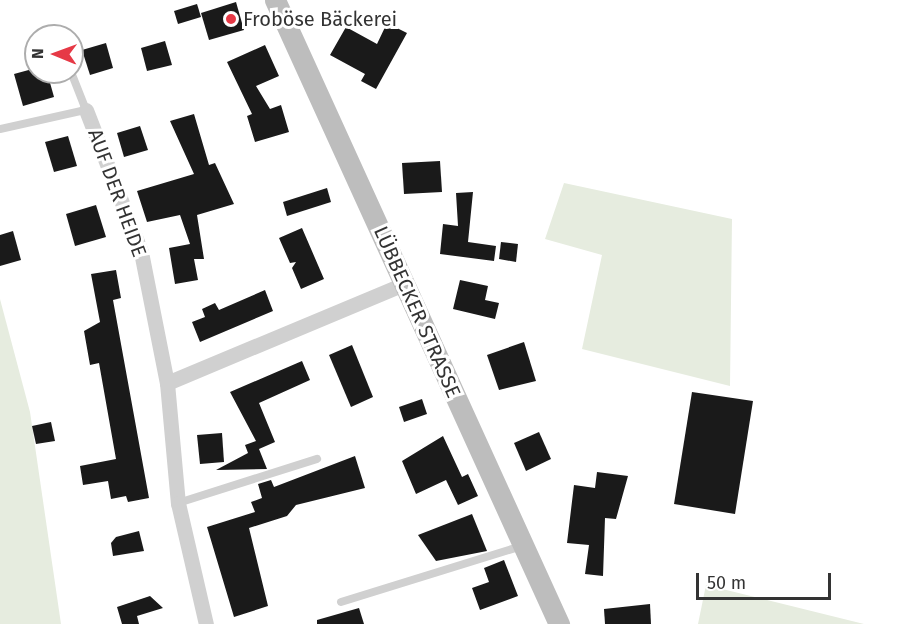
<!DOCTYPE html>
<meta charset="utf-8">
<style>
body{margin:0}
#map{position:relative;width:915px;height:624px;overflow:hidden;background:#fff;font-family:"Fira Sans",sans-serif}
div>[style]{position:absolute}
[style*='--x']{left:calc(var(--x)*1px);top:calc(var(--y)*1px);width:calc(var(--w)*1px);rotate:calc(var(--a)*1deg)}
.green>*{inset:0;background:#e6ecdf}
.building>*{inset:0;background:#1a1a1a}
.lane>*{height:8px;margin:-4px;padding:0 4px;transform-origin:4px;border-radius:4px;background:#d0d0d0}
.street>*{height:15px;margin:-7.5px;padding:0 7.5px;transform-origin:7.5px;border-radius:7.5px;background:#d0d0d0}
.secondary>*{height:21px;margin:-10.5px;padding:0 10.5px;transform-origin:10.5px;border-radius:10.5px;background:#bdbdbd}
.dots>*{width:16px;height:16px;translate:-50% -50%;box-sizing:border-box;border:3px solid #fff;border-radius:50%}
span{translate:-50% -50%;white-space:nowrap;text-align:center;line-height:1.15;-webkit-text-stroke:6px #fff;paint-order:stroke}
.poi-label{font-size:20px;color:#333}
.left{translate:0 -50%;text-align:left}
.street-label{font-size:20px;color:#333}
.north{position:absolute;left:24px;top:24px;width:60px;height:60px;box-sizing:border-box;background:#fff;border:2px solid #adadad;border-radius:50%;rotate:271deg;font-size:16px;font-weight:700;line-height:24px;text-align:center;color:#333}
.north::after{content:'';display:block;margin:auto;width:21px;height:27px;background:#e63946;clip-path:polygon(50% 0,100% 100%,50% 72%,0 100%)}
.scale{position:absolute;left:696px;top:573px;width:135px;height:27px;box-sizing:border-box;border:3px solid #333;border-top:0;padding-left:8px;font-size:18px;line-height:21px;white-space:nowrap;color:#333;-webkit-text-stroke:4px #fff;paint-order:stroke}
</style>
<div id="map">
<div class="green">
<i style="clip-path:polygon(564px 183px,732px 219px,730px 386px,582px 349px,602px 255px,545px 239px)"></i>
<i style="clip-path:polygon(0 299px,30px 412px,61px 624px,0 624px)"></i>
<i style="clip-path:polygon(706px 585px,864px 624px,698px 624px)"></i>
</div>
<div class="building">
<i style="clip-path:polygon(236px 2px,244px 30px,209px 40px,201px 13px)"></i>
<i style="clip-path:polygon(197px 4px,201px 17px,178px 24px,174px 11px)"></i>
<i style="clip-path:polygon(387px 23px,407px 33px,376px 89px,361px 81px,365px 74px,330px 55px,346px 27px,377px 44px)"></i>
<i style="clip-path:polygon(165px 41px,172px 65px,147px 71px,141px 48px)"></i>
<i style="clip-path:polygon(106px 43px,113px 68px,90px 75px,82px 50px)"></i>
<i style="clip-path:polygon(265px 45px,279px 76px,256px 86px,270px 109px,281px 105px,289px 132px,255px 142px,247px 116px,252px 114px,227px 62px)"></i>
<i style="clip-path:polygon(36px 68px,47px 72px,54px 97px,23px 106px,14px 74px)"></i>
<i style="clip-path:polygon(194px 114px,209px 165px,215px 163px,234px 204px,197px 215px,204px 259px,194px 259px,198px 280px,175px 284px,169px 248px,190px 244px,180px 215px,147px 222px,137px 191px,194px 174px,170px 121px)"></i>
<i style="clip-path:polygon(140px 126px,148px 150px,124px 157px,117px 133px)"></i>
<i style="clip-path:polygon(68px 136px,77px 166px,54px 172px,45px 142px)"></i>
<i style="clip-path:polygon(440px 161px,442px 192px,404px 194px,402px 163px)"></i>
<i style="clip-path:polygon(327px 188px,331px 202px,287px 216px,283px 202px)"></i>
<i style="clip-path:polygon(473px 192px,468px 242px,496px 246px,494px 261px,440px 254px,443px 224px,458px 226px,456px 193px)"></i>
<i style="clip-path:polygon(96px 205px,106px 237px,75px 246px,66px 214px)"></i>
<i style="clip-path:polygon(302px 228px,324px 279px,301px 289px,292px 268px,296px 262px,290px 263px,279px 238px)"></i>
<i style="clip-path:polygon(13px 231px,21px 260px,0 266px,0 235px)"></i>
<i style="clip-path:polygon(501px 242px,518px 244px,516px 262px,499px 259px)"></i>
<i style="clip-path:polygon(116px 270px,121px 298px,113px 300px,149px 498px,128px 502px,126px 496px,111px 499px,108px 481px,83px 485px,80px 466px,116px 459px,99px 363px,90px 365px,84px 331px,100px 322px,91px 274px)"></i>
<i style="clip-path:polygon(460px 280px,488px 286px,485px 300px,499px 303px,495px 319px,453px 309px)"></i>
<i style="clip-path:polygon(265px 290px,273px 311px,200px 342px,192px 322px,205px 317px,202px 309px,215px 303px,219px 310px)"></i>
<i style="clip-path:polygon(524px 342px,536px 381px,499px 390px,487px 355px)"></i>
<i style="clip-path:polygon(352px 345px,373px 397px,351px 407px,329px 355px)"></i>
<i style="clip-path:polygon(302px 361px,310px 380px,259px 403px,275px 442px,259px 449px,267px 469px,216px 470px,248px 453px,245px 445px,256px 441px,230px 392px)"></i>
<i style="clip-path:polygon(692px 392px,753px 401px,735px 514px,674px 504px)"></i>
<i style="clip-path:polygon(422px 399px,427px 414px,404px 422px,399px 407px)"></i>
<i style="clip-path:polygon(51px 422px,55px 441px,36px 444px,32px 426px)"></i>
<i style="clip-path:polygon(539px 432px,551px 459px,526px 471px,514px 443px)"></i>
<i style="clip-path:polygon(222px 433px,224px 462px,200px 464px,197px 435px)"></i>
<i style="clip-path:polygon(443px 436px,462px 477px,468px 474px,478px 496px,458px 505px,446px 480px,416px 494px,402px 461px)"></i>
<i style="clip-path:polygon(355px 456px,365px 488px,296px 505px,287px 516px,249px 528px,268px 606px,234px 617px,207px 527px,255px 512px,251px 502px,262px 498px,258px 484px,271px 480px,274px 487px)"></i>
<i style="clip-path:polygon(597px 472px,628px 476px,616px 519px,605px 518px,603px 576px,585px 574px,589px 545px,567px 543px,574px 485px,595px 488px)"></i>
<i style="clip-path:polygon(472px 514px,487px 551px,436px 561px,418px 535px)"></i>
<i style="clip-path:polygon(139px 531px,144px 551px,113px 556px,111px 543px,116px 537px)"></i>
<i style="clip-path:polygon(504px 560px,518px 596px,480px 610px,472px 588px,489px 582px,484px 568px)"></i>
<i style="clip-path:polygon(150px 596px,163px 608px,137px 616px,139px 624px,122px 624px,117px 607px)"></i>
<i style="clip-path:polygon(650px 604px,651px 624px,605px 624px,604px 609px)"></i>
<i style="clip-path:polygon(359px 608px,364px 624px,317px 624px,317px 620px)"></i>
</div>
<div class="lane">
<i style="--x:0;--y:129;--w:88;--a:-12.5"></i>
<i style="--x:86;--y:110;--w:41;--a:-111.5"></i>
<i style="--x:178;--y:503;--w:146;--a:-17.6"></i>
<i style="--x:341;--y:602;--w:189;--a:-17.2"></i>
</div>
<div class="street">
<i style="--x:86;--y:110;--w:152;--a:68.8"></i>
<i style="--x:141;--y:252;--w:134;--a:78.8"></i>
<i style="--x:167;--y:383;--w:121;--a:84.8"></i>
<i style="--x:178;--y:503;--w:124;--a:77"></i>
<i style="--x:167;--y:383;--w:257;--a:-22.7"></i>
</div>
<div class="secondary">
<i style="--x:275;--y:0;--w:686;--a:65.53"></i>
</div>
<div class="dots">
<i style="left:231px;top:19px;background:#e63946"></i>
</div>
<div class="poi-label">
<span class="left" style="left:243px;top:19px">Froböse Bäckerei</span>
</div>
<div class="street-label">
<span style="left:117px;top:193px;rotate:70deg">AUF DER HEIDE</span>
<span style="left:417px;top:312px;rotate:66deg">LÜBBECKER STRASSE</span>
</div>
<div class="north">N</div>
<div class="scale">50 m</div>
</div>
